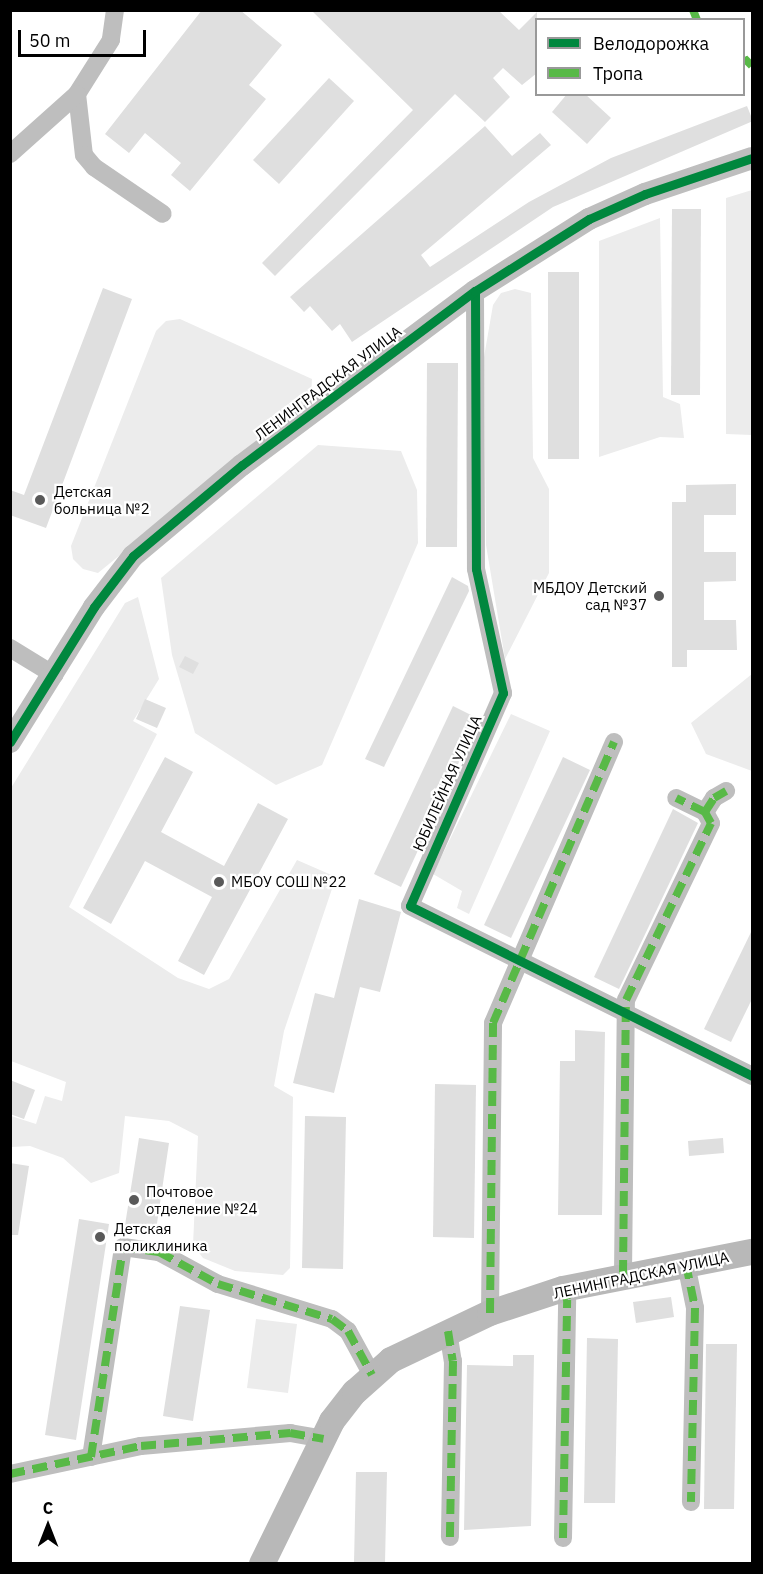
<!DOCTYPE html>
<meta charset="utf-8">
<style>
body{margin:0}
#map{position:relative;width:763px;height:1574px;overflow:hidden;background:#fff;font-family:"IBM Plex Sans",sans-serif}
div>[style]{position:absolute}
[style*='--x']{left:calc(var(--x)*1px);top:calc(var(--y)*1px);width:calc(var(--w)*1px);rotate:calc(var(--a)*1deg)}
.green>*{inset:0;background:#ececec}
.building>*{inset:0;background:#dfdfdf}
.minor>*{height:18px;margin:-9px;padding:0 9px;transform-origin:9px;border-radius:9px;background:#bebebe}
.tertiary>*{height:22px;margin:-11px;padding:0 11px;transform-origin:11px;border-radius:11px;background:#bebebe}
.secondary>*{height:26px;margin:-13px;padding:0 13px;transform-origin:13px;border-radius:13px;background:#b8b8b8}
.quiet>*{height:8px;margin-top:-4px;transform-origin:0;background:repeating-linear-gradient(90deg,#58b947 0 15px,transparent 0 23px)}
.cycleway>*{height:9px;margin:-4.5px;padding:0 4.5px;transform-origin:4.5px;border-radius:4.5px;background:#00873e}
.dots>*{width:16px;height:16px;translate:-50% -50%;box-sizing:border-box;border:3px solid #fff;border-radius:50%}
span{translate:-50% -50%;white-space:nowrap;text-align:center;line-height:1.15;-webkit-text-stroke:4.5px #fff;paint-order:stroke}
.street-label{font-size:15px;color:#000}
.poi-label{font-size:15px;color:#000}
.left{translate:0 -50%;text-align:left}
.right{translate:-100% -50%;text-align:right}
.frame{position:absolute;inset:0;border:12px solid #000;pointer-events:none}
.legend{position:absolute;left:535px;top:18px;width:210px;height:78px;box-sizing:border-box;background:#fff;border:2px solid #999;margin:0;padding:8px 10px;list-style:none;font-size:18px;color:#000}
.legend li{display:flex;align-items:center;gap:12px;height:30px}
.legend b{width:30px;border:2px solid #999}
.north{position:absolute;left:18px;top:1496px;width:60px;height:60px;-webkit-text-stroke:4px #fff;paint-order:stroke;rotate:0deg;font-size:16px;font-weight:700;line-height:24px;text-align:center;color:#000}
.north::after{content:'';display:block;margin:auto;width:21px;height:27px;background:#000;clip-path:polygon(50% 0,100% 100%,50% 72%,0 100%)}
.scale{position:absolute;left:18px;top:30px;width:128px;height:27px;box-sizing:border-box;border:3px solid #000;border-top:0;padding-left:8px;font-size:18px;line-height:21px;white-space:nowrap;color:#000;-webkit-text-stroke:4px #fff;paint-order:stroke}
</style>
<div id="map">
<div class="green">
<i style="clip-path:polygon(752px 190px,752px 435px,726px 434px,726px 198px)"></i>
<i style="clip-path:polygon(660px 218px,663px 397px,680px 404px,684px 438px,660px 437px,599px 457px,599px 241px)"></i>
<i style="clip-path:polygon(515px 289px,531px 293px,533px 458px,549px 489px,549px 573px,505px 659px,486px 545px,484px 357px,493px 305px,501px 293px)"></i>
<i style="clip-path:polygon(180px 319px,312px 379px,311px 399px,98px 573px,83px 569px,73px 559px,71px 546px,156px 331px,166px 321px)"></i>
<i style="clip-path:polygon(318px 445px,401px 451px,417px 490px,418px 543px,322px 765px,276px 785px,195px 733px,172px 655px,161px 578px)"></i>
<i style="clip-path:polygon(138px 597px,159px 679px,133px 721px,157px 734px,69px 907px,178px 978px,209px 989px,229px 979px,297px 860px,336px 877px,284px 1031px,274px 1086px,293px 1097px,290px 1268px,283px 1275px,235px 1271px,203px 1258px,193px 1245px,198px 1136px,169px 1121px,125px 1116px,119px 1173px,91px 1183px,63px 1158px,30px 1146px,11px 1147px,11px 1116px,36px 1124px,45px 1096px,62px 1101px,66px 1082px,11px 1061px,11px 788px,125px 603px)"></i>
<i style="clip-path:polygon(752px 674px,752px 771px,706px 754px,691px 723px)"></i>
<i style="clip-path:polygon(511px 714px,550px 731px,469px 914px,457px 908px,462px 891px,433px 874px)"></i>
<i style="clip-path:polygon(256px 1319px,297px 1324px,288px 1393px,247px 1388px)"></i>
</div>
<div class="building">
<i style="clip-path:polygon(202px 10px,240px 10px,282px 45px,249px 85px,266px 99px,190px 191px,171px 175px,181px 163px,145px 133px,129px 153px,105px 134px)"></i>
<i style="clip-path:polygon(311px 10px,498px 10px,519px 30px,537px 12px,537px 73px,522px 85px,503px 68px,493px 78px,510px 97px,485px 122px,455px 94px,275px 276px,262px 263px,413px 110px)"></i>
<i style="clip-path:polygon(329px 78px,354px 101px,279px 184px,253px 160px)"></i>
<i style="clip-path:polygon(567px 94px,585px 94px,611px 118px,587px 144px,552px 112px)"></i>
<i style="clip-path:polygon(747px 106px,753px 121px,553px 207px,352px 342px,340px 324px,332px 331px,310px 306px,304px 312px,290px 297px,485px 126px,512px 156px,540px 133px,551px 145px,421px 255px,430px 267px,529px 202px,611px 158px)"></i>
<i style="clip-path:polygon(672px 209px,701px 209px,700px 395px,671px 395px)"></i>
<i style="clip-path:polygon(548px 272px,579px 272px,579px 459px,548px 459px)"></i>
<i style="clip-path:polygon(103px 288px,132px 299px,46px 528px,10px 515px,10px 490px,24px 495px)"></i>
<i style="clip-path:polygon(427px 363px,458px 363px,457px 547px,426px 547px)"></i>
<i style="clip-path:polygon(736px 484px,736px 515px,704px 515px,704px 552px,736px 552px,736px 581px,704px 582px,704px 620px,736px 620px,737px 650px,687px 650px,687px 667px,672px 667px,672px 502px,686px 502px,686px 485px)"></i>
<i style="clip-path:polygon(452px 577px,468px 586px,469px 591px,384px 767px,365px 759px)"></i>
<i style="clip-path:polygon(185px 656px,199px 663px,193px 674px,179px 667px)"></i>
<i style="clip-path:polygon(145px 699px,166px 708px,157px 728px,136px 719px)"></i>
<i style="clip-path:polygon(453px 706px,479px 719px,401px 887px,374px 874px)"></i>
<i style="clip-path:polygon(165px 757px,193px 772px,161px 832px,224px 866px,258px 803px,288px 819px,204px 975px,178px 961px,212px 897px,145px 861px,111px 924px,83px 908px)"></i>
<i style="clip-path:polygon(563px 757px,590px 770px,511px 938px,484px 925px)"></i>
<i style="clip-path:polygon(673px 809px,698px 823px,619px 989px,594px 977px)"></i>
<i style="clip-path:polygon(359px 899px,401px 912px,380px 992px,360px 987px,334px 1093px,293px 1083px,315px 993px,334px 998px)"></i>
<i style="clip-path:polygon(753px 928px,753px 997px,731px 1042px,704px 1029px)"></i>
<i style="clip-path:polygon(575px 1030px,605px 1032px,602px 1215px,558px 1215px,560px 1061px,575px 1061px)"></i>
<i style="clip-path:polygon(10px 1080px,35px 1090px,24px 1119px,10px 1114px)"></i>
<i style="clip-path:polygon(435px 1084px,476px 1085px,474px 1238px,433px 1237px)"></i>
<i style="clip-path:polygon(305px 1116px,346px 1117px,343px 1269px,302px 1268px)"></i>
<i style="clip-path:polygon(139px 1138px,169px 1143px,156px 1230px,125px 1225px)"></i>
<i style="clip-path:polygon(723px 1138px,724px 1153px,689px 1156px,688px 1141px)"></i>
<i style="clip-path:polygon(10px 1163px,29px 1166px,18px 1235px,10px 1235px)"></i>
<i style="clip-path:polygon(79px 1219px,109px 1224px,76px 1440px,45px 1435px)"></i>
<i style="clip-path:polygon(671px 1297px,674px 1317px,636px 1323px,633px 1302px)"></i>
<i style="clip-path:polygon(180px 1306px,210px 1310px,193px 1421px,163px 1416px)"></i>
<i style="clip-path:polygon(587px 1338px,618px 1339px,615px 1503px,584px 1503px)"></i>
<i style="clip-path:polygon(706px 1344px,737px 1344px,734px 1509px,704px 1509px)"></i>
<i style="clip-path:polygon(513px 1355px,534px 1355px,531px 1526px,464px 1530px,467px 1365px,513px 1366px)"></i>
<i style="clip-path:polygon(356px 1472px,387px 1472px,385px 1563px,354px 1563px)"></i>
</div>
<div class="minor">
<i style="--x:115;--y:10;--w:30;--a:98"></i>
<i style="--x:111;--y:40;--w:64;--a:122.2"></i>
<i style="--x:77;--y:94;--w:61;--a:83.5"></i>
<i style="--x:84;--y:155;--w:16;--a:50"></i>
<i style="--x:94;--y:167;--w:83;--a:34.3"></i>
<i style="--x:10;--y:154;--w:90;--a:-41.8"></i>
<i style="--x:475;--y:291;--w:278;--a:89.8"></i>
<i style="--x:476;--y:569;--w:127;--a:77.7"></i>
<i style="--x:503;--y:693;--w:232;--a:113.6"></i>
<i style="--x:410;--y:906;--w:382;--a:26.4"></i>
<i style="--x:10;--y:648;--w:52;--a:31.5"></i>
<i style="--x:705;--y:812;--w:17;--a:-57"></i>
<i style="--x:714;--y:798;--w:14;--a:-30"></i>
<i style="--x:686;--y:1264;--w:45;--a:78.4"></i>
<i style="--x:695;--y:1308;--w:194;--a:91.2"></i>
<i style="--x:623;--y:1275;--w:275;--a:-89.4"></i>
<i style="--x:626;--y:1000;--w:196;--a:-64.3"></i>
<i style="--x:711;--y:823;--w:13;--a:-119"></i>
<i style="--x:705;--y:812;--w:32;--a:-154"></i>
<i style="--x:490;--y:1313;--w:290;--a:-89.4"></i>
<i style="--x:493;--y:1023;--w:306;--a:-66.7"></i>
<i style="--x:448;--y:1331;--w:30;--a:81"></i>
<i style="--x:453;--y:1361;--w:176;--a:91"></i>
<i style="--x:91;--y:1457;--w:212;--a:-81.3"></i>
<i style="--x:123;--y:1247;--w:36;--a:8"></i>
<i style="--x:159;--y:1252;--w:67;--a:28.5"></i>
<i style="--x:218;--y:1284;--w:119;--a:17.1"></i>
<i style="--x:332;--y:1319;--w:20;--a:37"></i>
<i style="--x:348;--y:1331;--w:50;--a:61.4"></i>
<i style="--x:10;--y:1474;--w:134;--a:-12.1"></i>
<i style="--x:141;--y:1446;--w:150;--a:-5"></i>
<i style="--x:290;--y:1433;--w:34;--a:10"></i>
<i style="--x:563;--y:1538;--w:238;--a:-89"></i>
<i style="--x:567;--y:1300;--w:12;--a:-110"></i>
</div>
<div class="tertiary">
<i style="--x:10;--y:742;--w:159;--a:-58.1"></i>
<i style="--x:94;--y:607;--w:64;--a:-52.6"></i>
<i style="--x:133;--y:556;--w:142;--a:-39.9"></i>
<i style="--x:242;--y:465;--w:291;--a:-36.8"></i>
<i style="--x:475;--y:291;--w:135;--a:-32.3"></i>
<i style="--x:589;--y:219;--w:61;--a:-24.1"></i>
<i style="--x:645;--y:194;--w:113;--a:-18.6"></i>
</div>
<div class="secondary">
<i style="--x:262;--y:1564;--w:159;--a:-63.9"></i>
<i style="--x:332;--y:1421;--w:37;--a:-52"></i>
<i style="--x:355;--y:1392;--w:48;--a:-41.6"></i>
<i style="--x:391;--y:1360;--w:110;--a:-25.4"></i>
<i style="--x:490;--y:1313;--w:77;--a:-18.2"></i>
<i style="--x:563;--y:1289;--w:193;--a:-11.1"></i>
</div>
<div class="quiet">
<i style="--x:693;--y:10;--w:11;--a:68"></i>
<i style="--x:744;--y:58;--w:11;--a:45"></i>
<i style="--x:705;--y:812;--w:17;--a:-57"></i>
<i style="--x:714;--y:798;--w:14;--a:-30"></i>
<i style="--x:686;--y:1264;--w:45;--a:78.4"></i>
<i style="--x:695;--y:1308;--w:194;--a:91.2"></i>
<i style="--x:623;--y:1275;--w:275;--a:-89.4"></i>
<i style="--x:626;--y:1000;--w:196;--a:-64.3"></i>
<i style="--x:711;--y:823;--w:13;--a:-119"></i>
<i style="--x:705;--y:812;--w:32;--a:-154"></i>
<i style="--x:490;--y:1313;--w:290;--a:-89.4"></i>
<i style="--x:493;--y:1023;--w:306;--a:-66.7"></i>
<i style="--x:448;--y:1331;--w:30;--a:81"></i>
<i style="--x:453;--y:1361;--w:176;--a:91"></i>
<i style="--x:91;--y:1457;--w:212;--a:-81.3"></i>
<i style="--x:123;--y:1247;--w:36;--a:8"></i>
<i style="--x:159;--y:1252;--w:67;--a:28.5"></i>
<i style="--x:218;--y:1284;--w:119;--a:17.1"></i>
<i style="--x:332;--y:1319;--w:20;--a:37"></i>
<i style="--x:348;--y:1331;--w:50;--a:61.4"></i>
<i style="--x:10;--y:1474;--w:134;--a:-12.1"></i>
<i style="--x:141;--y:1446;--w:150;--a:-5"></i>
<i style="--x:290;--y:1433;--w:34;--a:10"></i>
<i style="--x:563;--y:1538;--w:238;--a:-89"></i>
<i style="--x:567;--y:1300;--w:12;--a:-110"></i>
</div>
<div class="cycleway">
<i style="--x:475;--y:291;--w:278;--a:89.8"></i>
<i style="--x:476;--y:569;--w:127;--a:77.7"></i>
<i style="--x:503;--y:693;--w:232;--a:113.6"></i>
<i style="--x:410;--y:906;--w:382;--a:26.4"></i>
<i style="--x:10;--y:742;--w:159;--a:-58.1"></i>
<i style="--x:94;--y:607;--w:64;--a:-52.6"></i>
<i style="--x:133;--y:556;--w:142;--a:-39.9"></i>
<i style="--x:242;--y:465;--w:291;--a:-36.8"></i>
<i style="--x:475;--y:291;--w:135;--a:-32.3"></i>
<i style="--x:589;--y:219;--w:61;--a:-24.1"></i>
<i style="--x:645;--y:194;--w:113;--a:-18.6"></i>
</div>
<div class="dots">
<i style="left:40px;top:500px;background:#595959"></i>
<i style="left:659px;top:596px;background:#595959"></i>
<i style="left:219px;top:882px;background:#595959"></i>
<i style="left:134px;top:1200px;background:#595959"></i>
<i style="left:100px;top:1237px;background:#595959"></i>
</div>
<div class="street-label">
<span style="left:328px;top:383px;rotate:-37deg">ЛЕНИНГРАДСКАЯ УЛИЦА</span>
<span style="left:447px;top:783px;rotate:-66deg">ЮБИЛЕЙНАЯ УЛИЦА</span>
<span style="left:641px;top:1275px;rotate:-12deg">ЛЕНИНГРАДСКАЯ УЛИЦА</span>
</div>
<div class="poi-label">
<span class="left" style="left:54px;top:500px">Детская<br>больница №2</span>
<span class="right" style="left:647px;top:596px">МБДОУ Детский<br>сад №37</span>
<span class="left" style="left:231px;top:882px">МБОУ СОШ №22</span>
<span class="left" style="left:146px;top:1200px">Почтовое<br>отделение №24</span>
<span class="left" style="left:114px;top:1237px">Детская<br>поликлиника</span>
</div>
<div class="frame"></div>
<ul class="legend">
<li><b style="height:8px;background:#00873e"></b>Велодорожка</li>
<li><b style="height:8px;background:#58b947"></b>Тропа</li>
</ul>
<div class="north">С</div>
<div class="scale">50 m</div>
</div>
